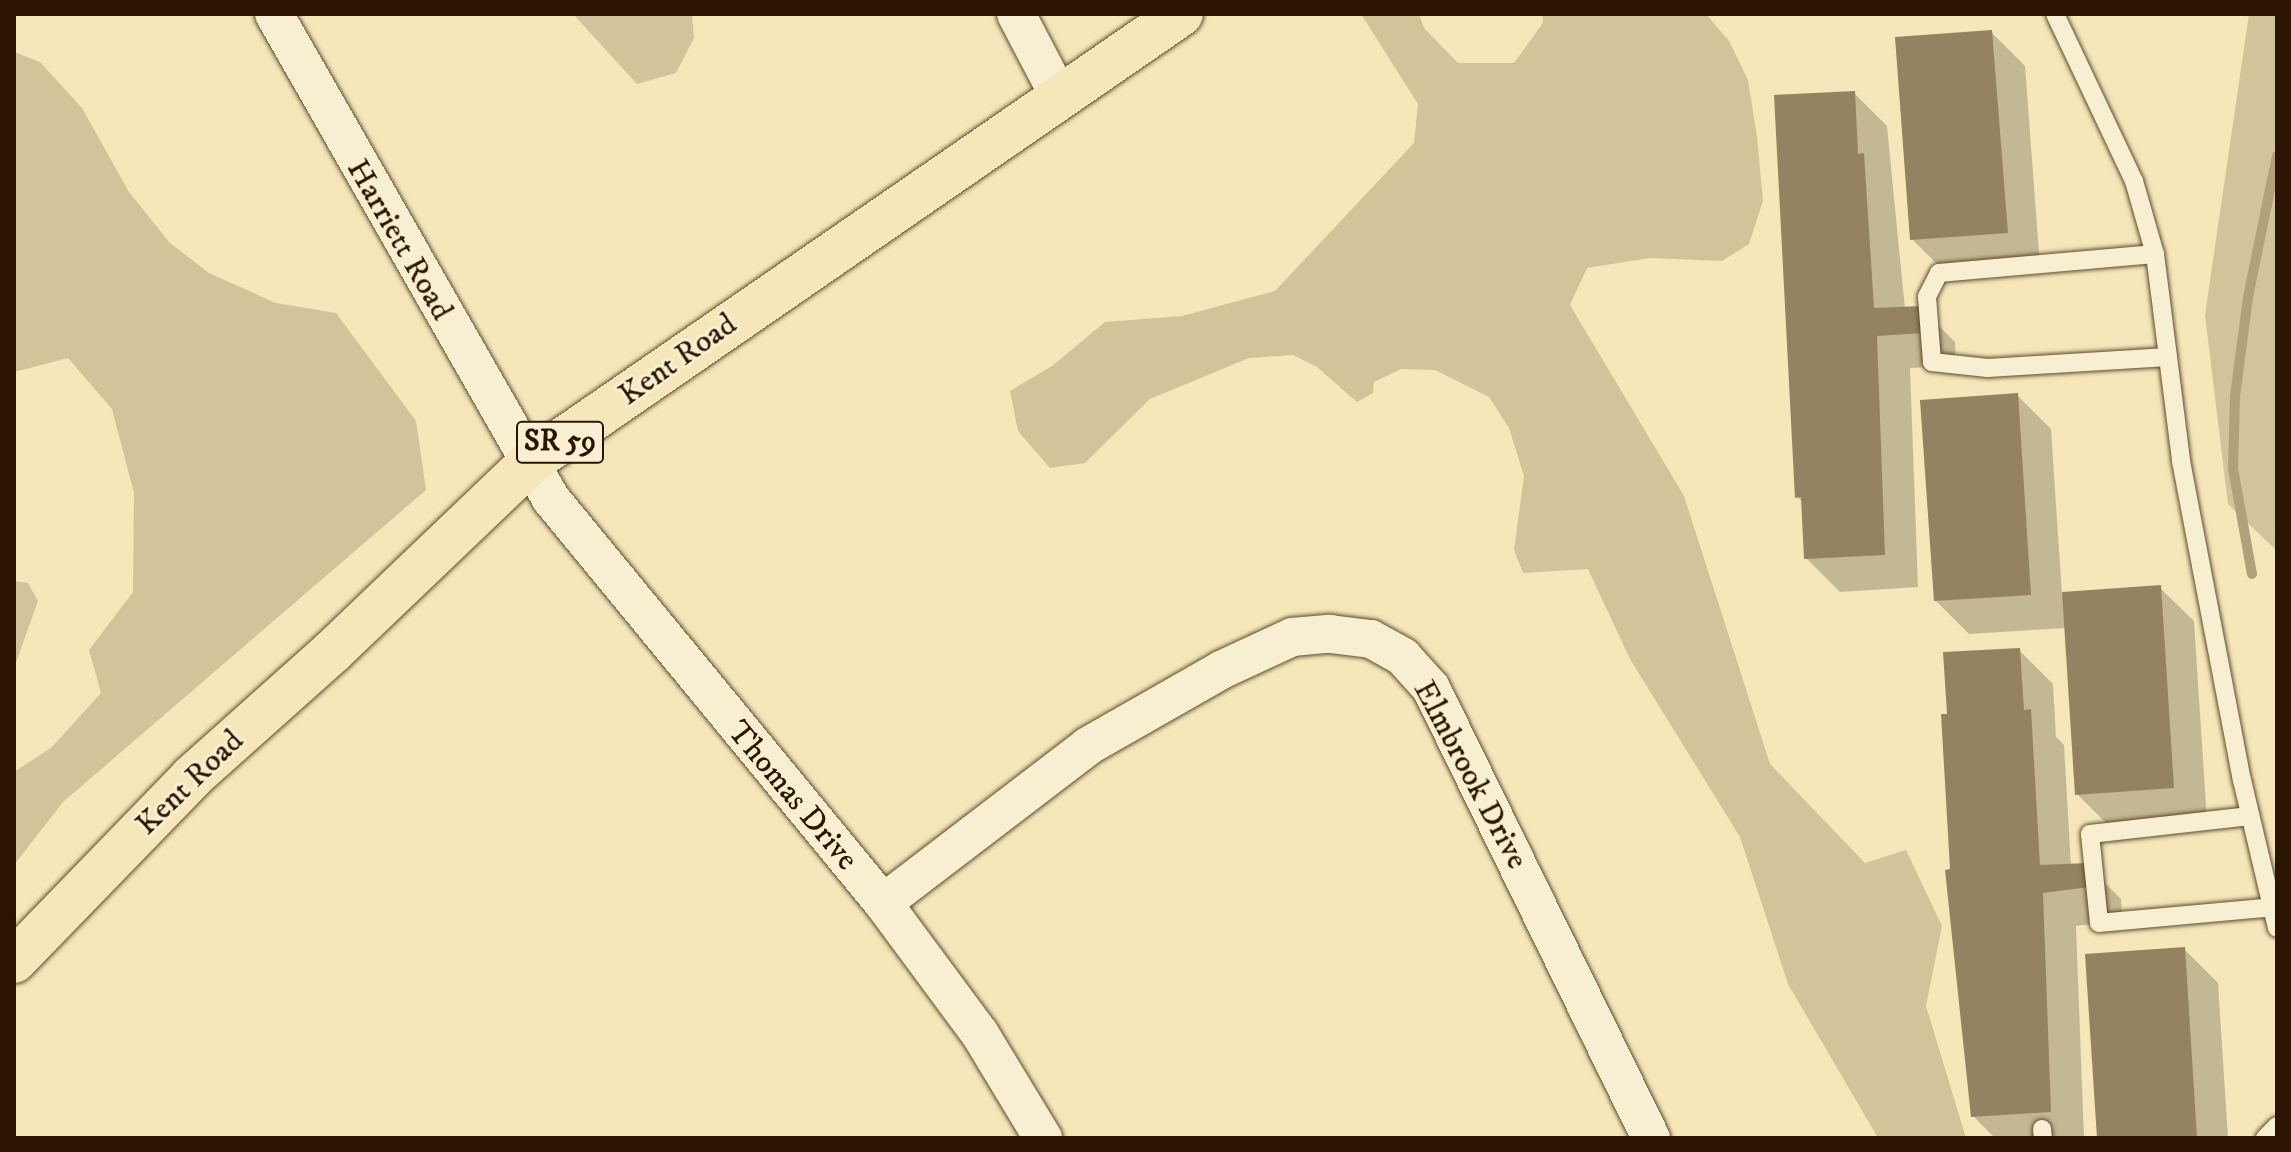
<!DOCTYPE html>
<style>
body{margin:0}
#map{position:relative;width:2291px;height:1152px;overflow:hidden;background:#f5e7b9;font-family:"IM FELL DW Pica",serif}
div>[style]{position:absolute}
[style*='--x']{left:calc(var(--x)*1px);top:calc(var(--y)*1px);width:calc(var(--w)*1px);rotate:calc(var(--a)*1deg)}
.green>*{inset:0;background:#d3c39a}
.shadow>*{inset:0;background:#0003}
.stream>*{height:10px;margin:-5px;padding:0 5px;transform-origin:5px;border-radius:5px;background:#b1a07a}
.building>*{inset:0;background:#958260}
.roads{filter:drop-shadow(0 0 2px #5e4a2e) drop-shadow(0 0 2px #5e4a2e)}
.lane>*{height:18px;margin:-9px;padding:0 9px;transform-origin:9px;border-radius:9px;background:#f8efd2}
.street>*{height:38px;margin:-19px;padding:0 19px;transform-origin:19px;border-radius:19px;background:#f8efd2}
.primary>*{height:44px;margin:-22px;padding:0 22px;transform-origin:22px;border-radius:22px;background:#f5e7b9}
span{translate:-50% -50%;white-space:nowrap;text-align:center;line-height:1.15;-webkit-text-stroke:6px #f8efd2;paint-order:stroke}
.shield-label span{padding:2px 6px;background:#f8efd2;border:2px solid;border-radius:6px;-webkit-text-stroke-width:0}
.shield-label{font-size:30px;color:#2c1500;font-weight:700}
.street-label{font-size:32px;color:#2c1500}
.frame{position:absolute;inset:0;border:16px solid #2c1500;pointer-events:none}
</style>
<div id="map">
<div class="green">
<i style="clip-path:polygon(573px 14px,692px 14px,694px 38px,676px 73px,637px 84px)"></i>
<i style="clip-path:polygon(1361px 14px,1419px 14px,1424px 28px,1458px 63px,1514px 63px,1543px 23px,1542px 14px,1706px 14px,1729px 41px,1748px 80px,1757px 137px,1763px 201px,1749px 244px,1722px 261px,1650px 258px,1587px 268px,1570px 305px,1684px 496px,1770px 764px,1865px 863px,1906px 850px,1942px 926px,1926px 1006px,1966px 1138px,1878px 1138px,1788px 984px,1740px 837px,1630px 659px,1588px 569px,1523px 573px,1514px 550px,1524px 476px,1509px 428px,1489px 397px,1435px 370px,1401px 369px,1374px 382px,1373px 393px,1357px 402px,1317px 367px,1293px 355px,1249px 358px,1150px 399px,1085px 463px,1050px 468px,1018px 431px,1010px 391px,1052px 366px,1105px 322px,1182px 316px,1275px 291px,1414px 143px,1418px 104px)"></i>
<i style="clip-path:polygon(2249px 14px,2277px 14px,2277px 551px,2228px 504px,2205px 315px)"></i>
<i style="clip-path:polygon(14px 52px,40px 62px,82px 108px,129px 192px,170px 243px,209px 273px,276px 303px,336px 313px,416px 421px,426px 490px,63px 802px,14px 865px,14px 772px,52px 747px,101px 693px,89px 650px,133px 592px,134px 493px,112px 409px,68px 358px,14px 372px)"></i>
<i style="clip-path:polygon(14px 581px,28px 583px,38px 601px,14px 668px)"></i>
</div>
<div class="shadow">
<i style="clip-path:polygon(1991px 32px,2025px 66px,2040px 266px,1946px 273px,1912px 239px)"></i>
<i style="clip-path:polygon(1854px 93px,1887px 126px,1905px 309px,1921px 308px,1955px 342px,1956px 366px,1910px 368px,1918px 587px,1840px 592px,1806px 558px,1803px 502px,1797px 497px)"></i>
<i style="clip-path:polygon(2017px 395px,2051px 429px,2062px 594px,2160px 588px,2194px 621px,2207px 821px,2111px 828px,2077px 794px,2066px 628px,1969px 634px,1936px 601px)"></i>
<i style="clip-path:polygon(2019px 650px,2053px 684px,2056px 737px,2064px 745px,2071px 866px,2087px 865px,2121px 899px,2122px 920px,2076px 926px,2084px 1138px,1995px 1138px,1973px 1116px,1952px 871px,1949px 716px)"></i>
<i style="clip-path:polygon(2184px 949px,2218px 983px,2228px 1138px,2099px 1138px)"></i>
</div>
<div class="stream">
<i style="--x:2252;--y:574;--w:108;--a:-100.2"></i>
<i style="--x:2233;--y:468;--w:72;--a:-88.4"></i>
<i style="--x:2235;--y:396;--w:100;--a:-82.5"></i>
<i style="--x:2248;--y:297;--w:144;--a:-78.4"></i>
</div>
<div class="building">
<i style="clip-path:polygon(1992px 30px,2008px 233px,1910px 240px,1895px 37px)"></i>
<i style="clip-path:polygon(1855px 91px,1858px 154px,1864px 153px,1874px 308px,1922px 306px,1923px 333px,1877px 336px,1885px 555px,1804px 559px,1801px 497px,1795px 498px,1774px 95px)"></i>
<i style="clip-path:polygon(2018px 393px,2031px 595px,1934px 601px,1920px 400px)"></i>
<i style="clip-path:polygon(2161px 585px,2174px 788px,2075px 795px,2062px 592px)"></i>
<i style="clip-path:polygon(2020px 648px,2024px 710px,2031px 709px,2040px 865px,2088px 863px,2089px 887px,2043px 893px,2051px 1112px,1971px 1117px,1945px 870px,1950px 869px,1941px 714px,1947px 714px,1943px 652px)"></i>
<i style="clip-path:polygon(2185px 947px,2197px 1138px,2097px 1138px,2085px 954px)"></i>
</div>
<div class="roads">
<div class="lane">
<i style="--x:2055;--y:14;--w:185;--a:64.7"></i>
<i style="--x:2134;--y:181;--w:76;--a:74"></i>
<i style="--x:2155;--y:254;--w:209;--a:82.8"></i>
<i style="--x:2181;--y:461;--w:325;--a:79.2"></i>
<i style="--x:2242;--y:780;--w:152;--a:76.7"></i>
<i style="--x:2155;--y:254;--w:217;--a:175"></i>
<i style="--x:1939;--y:273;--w:27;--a:117"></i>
<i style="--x:1927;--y:297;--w:65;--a:85.6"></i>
<i style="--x:1932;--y:362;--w:56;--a:6.1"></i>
<i style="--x:1988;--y:368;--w:180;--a:-3.5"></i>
<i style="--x:2250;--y:816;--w:161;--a:173.6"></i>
<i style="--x:2090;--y:834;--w:89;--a:84.2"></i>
<i style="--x:2099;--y:923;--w:176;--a:-5.2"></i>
<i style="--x:2042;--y:1129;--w:9;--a:84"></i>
<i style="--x:2265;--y:1138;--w:17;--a:-45"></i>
</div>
<div class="street">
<i style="--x:274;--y:14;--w:559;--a:60.27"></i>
<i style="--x:551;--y:499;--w:523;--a:50.59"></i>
<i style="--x:883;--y:903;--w:163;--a:53.5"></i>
<i style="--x:980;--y:1034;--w:122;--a:58.8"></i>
<i style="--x:1016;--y:14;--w:93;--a:62.3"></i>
<i style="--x:883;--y:903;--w:258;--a:-37.4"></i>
<i style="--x:1088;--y:746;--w:153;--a:-29.7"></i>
<i style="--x:1221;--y:670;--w:78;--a:-24.9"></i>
<i style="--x:1292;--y:637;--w:38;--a:-5"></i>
<i style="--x:1330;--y:634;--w:41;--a:7"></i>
<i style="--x:1371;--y:639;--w:37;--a:29"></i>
<i style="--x:1403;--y:657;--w:42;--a:47.9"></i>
<i style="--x:1431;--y:688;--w:501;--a:63.95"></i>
</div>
<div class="primary">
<i style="--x:14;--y:961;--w:256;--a:-45.9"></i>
<i style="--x:192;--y:777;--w:188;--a:-41.8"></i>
<i style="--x:332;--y:652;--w:277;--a:-43.7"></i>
<i style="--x:532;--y:461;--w:788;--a:-34.56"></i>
</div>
</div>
<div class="shield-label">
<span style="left:560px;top:442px">SR 59</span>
</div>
<div class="street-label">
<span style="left:399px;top:240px;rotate:60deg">Harriett Road</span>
<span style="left:678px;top:360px;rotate:-35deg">Kent Road</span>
<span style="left:1470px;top:775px;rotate:62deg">Elmbrook Drive</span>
<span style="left:190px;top:783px;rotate:-44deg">Kent Road</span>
<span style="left:792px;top:796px;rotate:50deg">Thomas Drive</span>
</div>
<div class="frame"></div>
</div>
